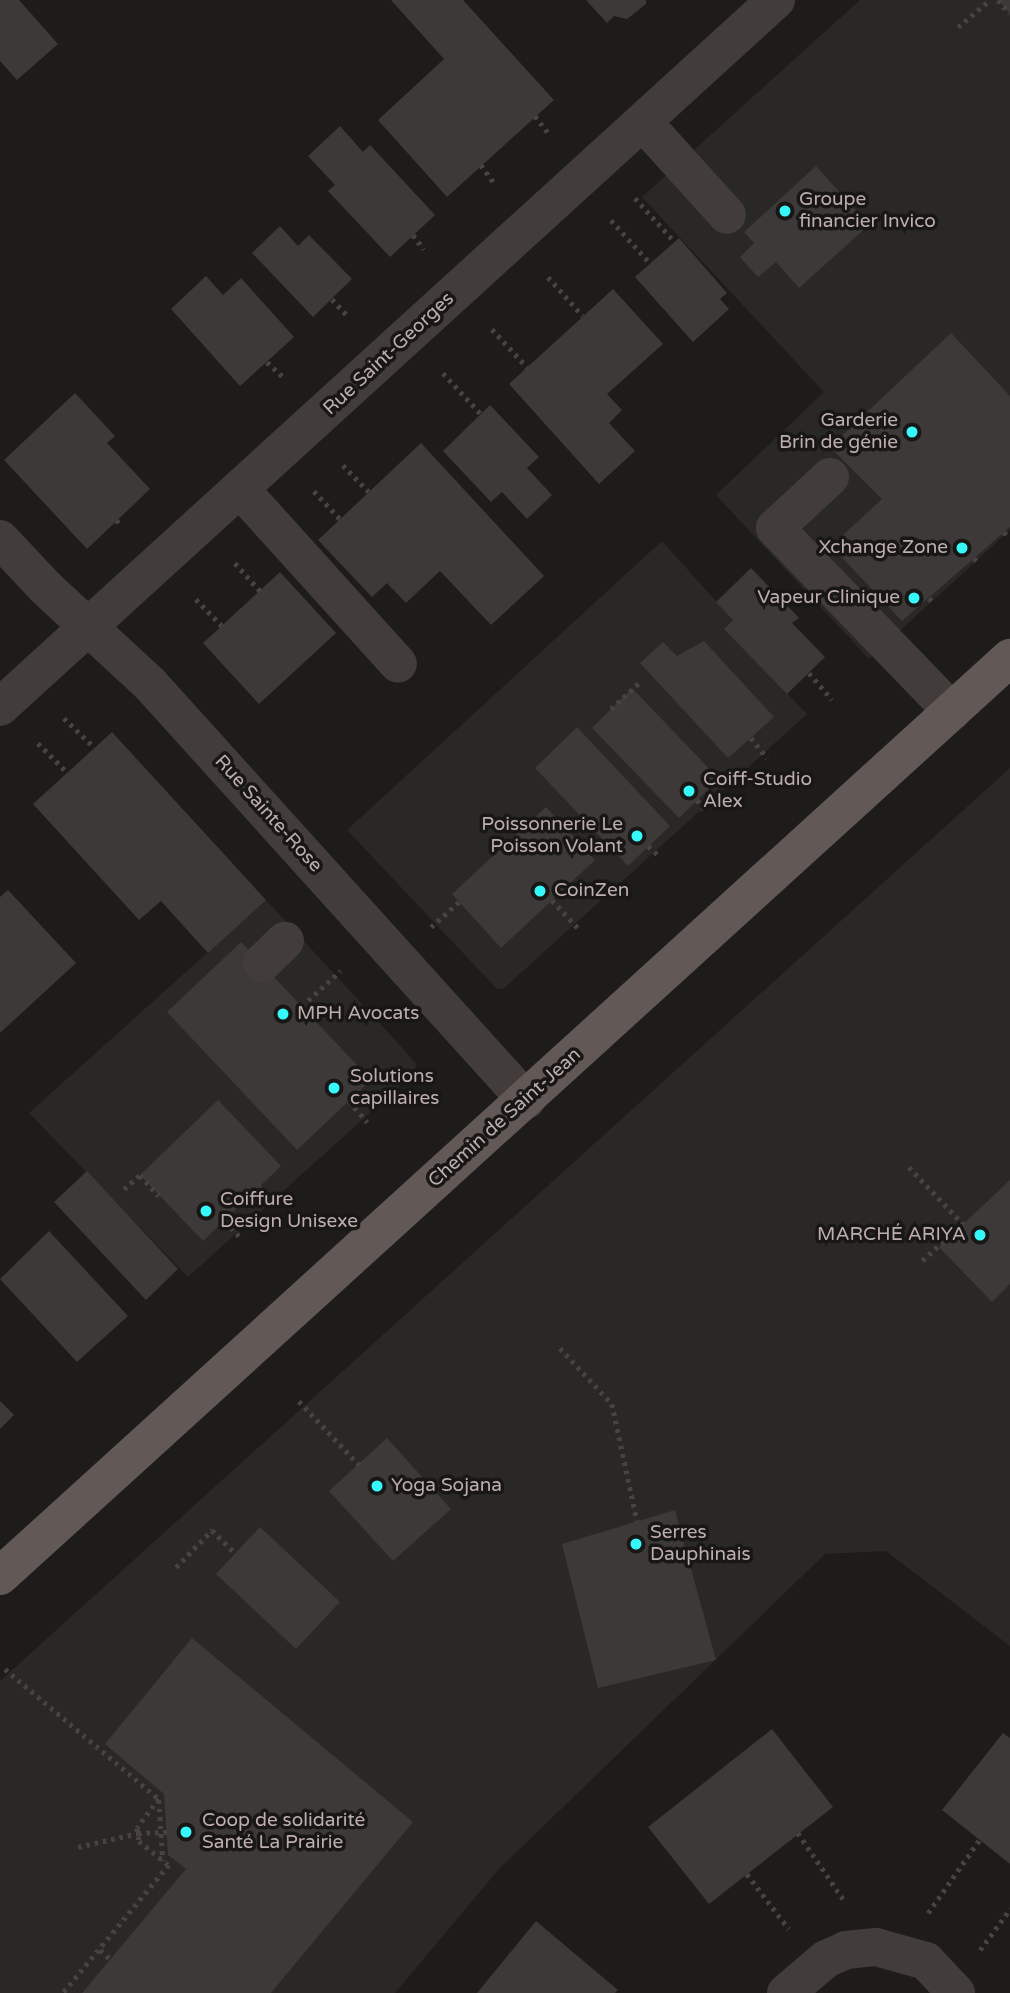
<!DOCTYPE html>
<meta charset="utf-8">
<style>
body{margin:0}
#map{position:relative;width:1010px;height:1993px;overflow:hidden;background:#1d1c1b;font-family:"Varela Round",sans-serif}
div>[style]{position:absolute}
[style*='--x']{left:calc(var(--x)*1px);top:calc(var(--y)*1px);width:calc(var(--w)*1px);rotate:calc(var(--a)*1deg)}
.built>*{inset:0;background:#2a2827}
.building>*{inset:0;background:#3c3938}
.path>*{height:4.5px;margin-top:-2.25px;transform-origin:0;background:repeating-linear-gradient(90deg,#4a4241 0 3.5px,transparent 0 8.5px)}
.minor>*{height:38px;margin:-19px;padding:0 19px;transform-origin:19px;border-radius:19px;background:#423d3b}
.major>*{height:38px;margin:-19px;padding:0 19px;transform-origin:19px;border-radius:19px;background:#625957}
.dots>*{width:19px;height:19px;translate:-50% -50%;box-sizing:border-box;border:4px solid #181716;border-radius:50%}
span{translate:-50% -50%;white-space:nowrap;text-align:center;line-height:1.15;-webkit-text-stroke:7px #181716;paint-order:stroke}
.poi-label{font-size:19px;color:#bdaead}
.left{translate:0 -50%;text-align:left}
.right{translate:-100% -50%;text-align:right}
.street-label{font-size:19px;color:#bdaead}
</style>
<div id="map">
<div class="built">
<i style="clip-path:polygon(860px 0,1010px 0,1010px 530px,869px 659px,716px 495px,824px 392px,642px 197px)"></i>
<i style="clip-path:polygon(662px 541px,733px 620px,725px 629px,807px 714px,503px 989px,497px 989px,347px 830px)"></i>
<i style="clip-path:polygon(1010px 768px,1010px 1646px,886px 1551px,825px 1554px,499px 1869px,395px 1993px,0 1993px,0 1681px)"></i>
<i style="clip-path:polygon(266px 900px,398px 1043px,416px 1064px,415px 1072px,188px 1277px,29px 1113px)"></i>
</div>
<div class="building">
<i style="clip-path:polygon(0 0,19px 0,58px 44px,17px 80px,0 61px)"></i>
<i style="clip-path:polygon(391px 0,463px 0,554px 100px,447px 197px,378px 120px,444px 59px)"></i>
<i style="clip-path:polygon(586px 0,646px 0,646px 4px,627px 19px,614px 16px,607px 23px)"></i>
<i style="clip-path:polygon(998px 0,1010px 0,1010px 14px)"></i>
<i style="clip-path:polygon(340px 126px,363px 152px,370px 145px,435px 215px,390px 257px,328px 191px,335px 185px,308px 156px)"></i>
<i style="clip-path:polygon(816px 166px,869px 225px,799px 288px,776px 262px,758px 277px,740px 257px,754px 243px,744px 232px)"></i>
<i style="clip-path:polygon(280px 226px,298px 246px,309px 235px,352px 279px,313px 317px,252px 253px)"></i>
<i style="clip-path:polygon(679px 238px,727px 293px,720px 299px,729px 309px,693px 342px,635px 277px)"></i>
<i style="clip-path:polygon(206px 276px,223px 295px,241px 278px,294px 337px,240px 386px,171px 309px)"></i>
<i style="clip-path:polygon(613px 289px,663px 344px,607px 394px,622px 410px,609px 423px,635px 451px,599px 484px,509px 384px)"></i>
<i style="clip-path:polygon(951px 333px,1010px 396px,1010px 527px,902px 621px,831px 546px,882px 499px,830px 447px)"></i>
<i style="clip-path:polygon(75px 393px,115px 436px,107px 443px,150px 489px,87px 549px,4px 460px)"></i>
<i style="clip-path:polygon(490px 405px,539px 457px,527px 468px,552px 495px,527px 519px,502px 492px,491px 502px,443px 451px)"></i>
<i style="clip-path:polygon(421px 443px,544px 576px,491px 625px,440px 571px,406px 603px,387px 583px,372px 597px,318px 540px)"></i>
<i style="clip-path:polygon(751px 568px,799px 618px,792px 623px,825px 657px,787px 694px,724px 629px,733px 620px,716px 602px)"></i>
<i style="clip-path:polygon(280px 572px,336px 633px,259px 704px,203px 643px)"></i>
<i style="clip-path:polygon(704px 641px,774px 717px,728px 758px,640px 663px,663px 642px,677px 656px)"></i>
<i style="clip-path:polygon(632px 688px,719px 779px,679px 818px,592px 728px)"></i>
<i style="clip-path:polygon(577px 727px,670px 826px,628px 866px,535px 768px)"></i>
<i style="clip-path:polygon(112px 732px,266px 900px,208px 953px,161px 901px,139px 920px,33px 804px)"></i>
<i style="clip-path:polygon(546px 807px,595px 860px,501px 948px,452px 894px)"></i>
<i style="clip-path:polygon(8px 890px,76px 963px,0 1033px,0 897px)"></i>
<i style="clip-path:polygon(241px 942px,371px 1080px,297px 1150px,167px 1012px)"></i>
<i style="clip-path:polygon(218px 1100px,281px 1166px,203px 1241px,140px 1175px)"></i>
<i style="clip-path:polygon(87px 1171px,178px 1269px,146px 1300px,54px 1202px)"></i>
<i style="clip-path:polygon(1010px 1180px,1010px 1284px,992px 1302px,939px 1247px)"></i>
<i style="clip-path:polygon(49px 1231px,128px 1316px,77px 1362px,0 1279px)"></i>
<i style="clip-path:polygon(0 1401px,14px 1415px,0 1429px)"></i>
<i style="clip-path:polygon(387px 1438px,451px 1509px,393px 1561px,329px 1491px)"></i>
<i style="clip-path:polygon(675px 1510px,716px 1660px,598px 1688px,562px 1544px)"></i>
<i style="clip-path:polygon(260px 1527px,340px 1602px,296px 1649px,216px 1574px)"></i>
<i style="clip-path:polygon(192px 1638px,413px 1822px,271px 1993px,82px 1993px,186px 1869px,168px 1855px,164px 1794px,105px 1744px)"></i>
<i style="clip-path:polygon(772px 1729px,833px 1807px,709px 1904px,648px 1827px)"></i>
<i style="clip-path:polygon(1003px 1733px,1010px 1738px,1010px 1864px,942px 1810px)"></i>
<i style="clip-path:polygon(536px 1921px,618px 1990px,615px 1993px,477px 1993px)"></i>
</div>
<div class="path">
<i style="--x:998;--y:0;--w:18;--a:49"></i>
<i style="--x:958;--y:27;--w:42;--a:-40.2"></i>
<i style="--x:535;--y:116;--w:24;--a:52"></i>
<i style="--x:481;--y:165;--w:24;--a:54"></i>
<i style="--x:635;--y:198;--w:58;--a:47.8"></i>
<i style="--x:611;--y:220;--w:58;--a:47.8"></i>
<i style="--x:413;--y:235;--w:18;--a:52"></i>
<i style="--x:548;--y:277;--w:52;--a:48.1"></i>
<i style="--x:332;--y:299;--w:25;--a:47"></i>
<i style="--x:492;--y:329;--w:52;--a:47.4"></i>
<i style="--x:267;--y:362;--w:22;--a:43"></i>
<i style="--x:443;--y:373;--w:56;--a:47.2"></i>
<i style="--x:343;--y:465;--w:37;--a:46"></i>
<i style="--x:314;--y:491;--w:38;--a:47"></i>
<i style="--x:117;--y:520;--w:4;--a:63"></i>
<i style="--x:1004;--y:532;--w:6;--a:51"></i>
<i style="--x:974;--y:558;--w:8;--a:45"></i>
<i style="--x:235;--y:563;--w:38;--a:48"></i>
<i style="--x:929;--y:598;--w:8;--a:45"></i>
<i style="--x:196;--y:599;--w:37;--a:46"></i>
<i style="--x:809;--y:673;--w:35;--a:49"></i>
<i style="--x:611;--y:709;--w:42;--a:-43.1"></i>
<i style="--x:64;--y:718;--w:42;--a:44"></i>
<i style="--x:751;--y:738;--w:26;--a:51"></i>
<i style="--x:38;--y:743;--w:41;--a:45"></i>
<i style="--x:697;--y:800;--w:16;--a:50"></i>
<i style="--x:648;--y:846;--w:15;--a:42"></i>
<i style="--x:552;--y:900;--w:40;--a:47"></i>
<i style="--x:431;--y:927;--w:38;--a:-42"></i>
<i style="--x:302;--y:1006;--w:52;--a:-42.6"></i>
<i style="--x:349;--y:1101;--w:28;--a:49"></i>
<i style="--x:909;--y:1167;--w:79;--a:46.5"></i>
<i style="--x:963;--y:1224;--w:58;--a:137.8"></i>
<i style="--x:259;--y:1187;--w:24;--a:45"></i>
<i style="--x:124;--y:1189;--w:21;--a:-41"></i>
<i style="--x:140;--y:1175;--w:28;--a:48"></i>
<i style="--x:225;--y:1221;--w:22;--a:47"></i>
<i style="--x:560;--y:1348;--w:76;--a:47.1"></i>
<i style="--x:612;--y:1404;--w:120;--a:77.9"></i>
<i style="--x:299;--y:1401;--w:88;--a:46.8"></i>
<i style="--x:176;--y:1567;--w:52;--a:-45.8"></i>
<i style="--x:212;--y:1530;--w:34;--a:45"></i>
<i style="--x:5;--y:1669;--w:202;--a:40.2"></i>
<i style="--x:159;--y:1799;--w:36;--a:127"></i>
<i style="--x:137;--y:1828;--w:13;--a:81"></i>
<i style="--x:139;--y:1841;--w:38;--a:39"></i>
<i style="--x:169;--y:1865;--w:166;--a:129.6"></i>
<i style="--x:159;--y:1800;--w:61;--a:86.2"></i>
<i style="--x:798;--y:1833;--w:83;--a:55.7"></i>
<i style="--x:78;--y:1847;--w:62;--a:-13.1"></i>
<i style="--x:138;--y:1833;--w:29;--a:-2"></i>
<i style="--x:747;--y:1874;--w:69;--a:52.6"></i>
<i style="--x:928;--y:1913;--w:90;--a:-54.9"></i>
<i style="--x:100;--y:1950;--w:13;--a:42"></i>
<i style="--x:980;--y:1950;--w:51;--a:-53.8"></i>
</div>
<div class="minor">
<i style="--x:643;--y:122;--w:125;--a:47.9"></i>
<i style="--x:830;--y:477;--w:75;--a:137.2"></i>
<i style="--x:775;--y:528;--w:255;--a:46"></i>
<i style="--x:241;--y:490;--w:234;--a:47.9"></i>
<i style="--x:0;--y:539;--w:67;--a:46.8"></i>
<i style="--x:46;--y:588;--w:142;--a:42.7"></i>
<i style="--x:150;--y:684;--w:561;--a:47.89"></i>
<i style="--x:0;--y:707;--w:1050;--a:-42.34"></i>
<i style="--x:262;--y:963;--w:32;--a:-44"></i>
<i style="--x:786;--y:1993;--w:52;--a:-40.4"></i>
<i style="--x:826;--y:1959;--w:22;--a:-24"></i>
<i style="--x:846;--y:1950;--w:30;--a:-6"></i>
<i style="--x:876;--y:1947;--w:52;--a:15.6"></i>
<i style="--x:926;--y:1961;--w:44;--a:46.8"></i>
</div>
<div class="major">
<i style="--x:0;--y:1576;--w:1365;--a:-42.27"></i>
</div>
<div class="dots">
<i style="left:785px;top:211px;background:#36f8fa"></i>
<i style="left:912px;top:432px;background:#36f8fa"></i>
<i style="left:962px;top:548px;background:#36f8fa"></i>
<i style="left:914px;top:598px;background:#36f8fa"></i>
<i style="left:689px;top:791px;background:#36f8fa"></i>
<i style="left:637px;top:836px;background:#36f8fa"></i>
<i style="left:540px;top:891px;background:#36f8fa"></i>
<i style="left:283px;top:1014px;background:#36f8fa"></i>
<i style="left:334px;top:1088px;background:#36f8fa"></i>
<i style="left:206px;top:1211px;background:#36f8fa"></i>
<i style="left:980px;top:1235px;background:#36f8fa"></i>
<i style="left:377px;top:1486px;background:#36f8fa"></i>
<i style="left:636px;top:1544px;background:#36f8fa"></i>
<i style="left:186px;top:1832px;background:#36f8fa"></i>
</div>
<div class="poi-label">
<span class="left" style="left:799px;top:211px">Groupe<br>financier Invico</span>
<span class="right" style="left:898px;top:432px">Garderie<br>Brin de génie</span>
<span class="right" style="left:948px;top:548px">Xchange Zone</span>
<span class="right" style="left:900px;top:598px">Vapeur Clinique</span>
<span class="left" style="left:703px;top:791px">Coiff-Studio<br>Alex</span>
<span class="right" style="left:623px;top:836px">Poissonnerie Le<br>Poisson Volant</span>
<span class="left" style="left:554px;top:891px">CoinZen</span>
<span class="left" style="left:297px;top:1014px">MPH Avocats</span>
<span class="left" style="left:350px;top:1088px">Solutions<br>capillaires</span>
<span class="left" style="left:220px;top:1211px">Coiffure<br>Design Unisexe</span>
<span class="right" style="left:966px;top:1235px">MARCHÉ ARIYA</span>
<span class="left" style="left:391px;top:1486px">Yoga Sojana</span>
<span class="left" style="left:650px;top:1544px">Serres<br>Dauphinais</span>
<span class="left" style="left:202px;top:1832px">Coop de solidarité<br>Santé La Prairie</span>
</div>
<div class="street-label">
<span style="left:389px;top:354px;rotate:-43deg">Rue Saint-Georges</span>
<span style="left:268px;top:814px;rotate:48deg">Rue Sainte-Rose</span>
<span style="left:505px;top:1118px;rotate:-42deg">Chemin de Saint-Jean</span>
</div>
</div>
